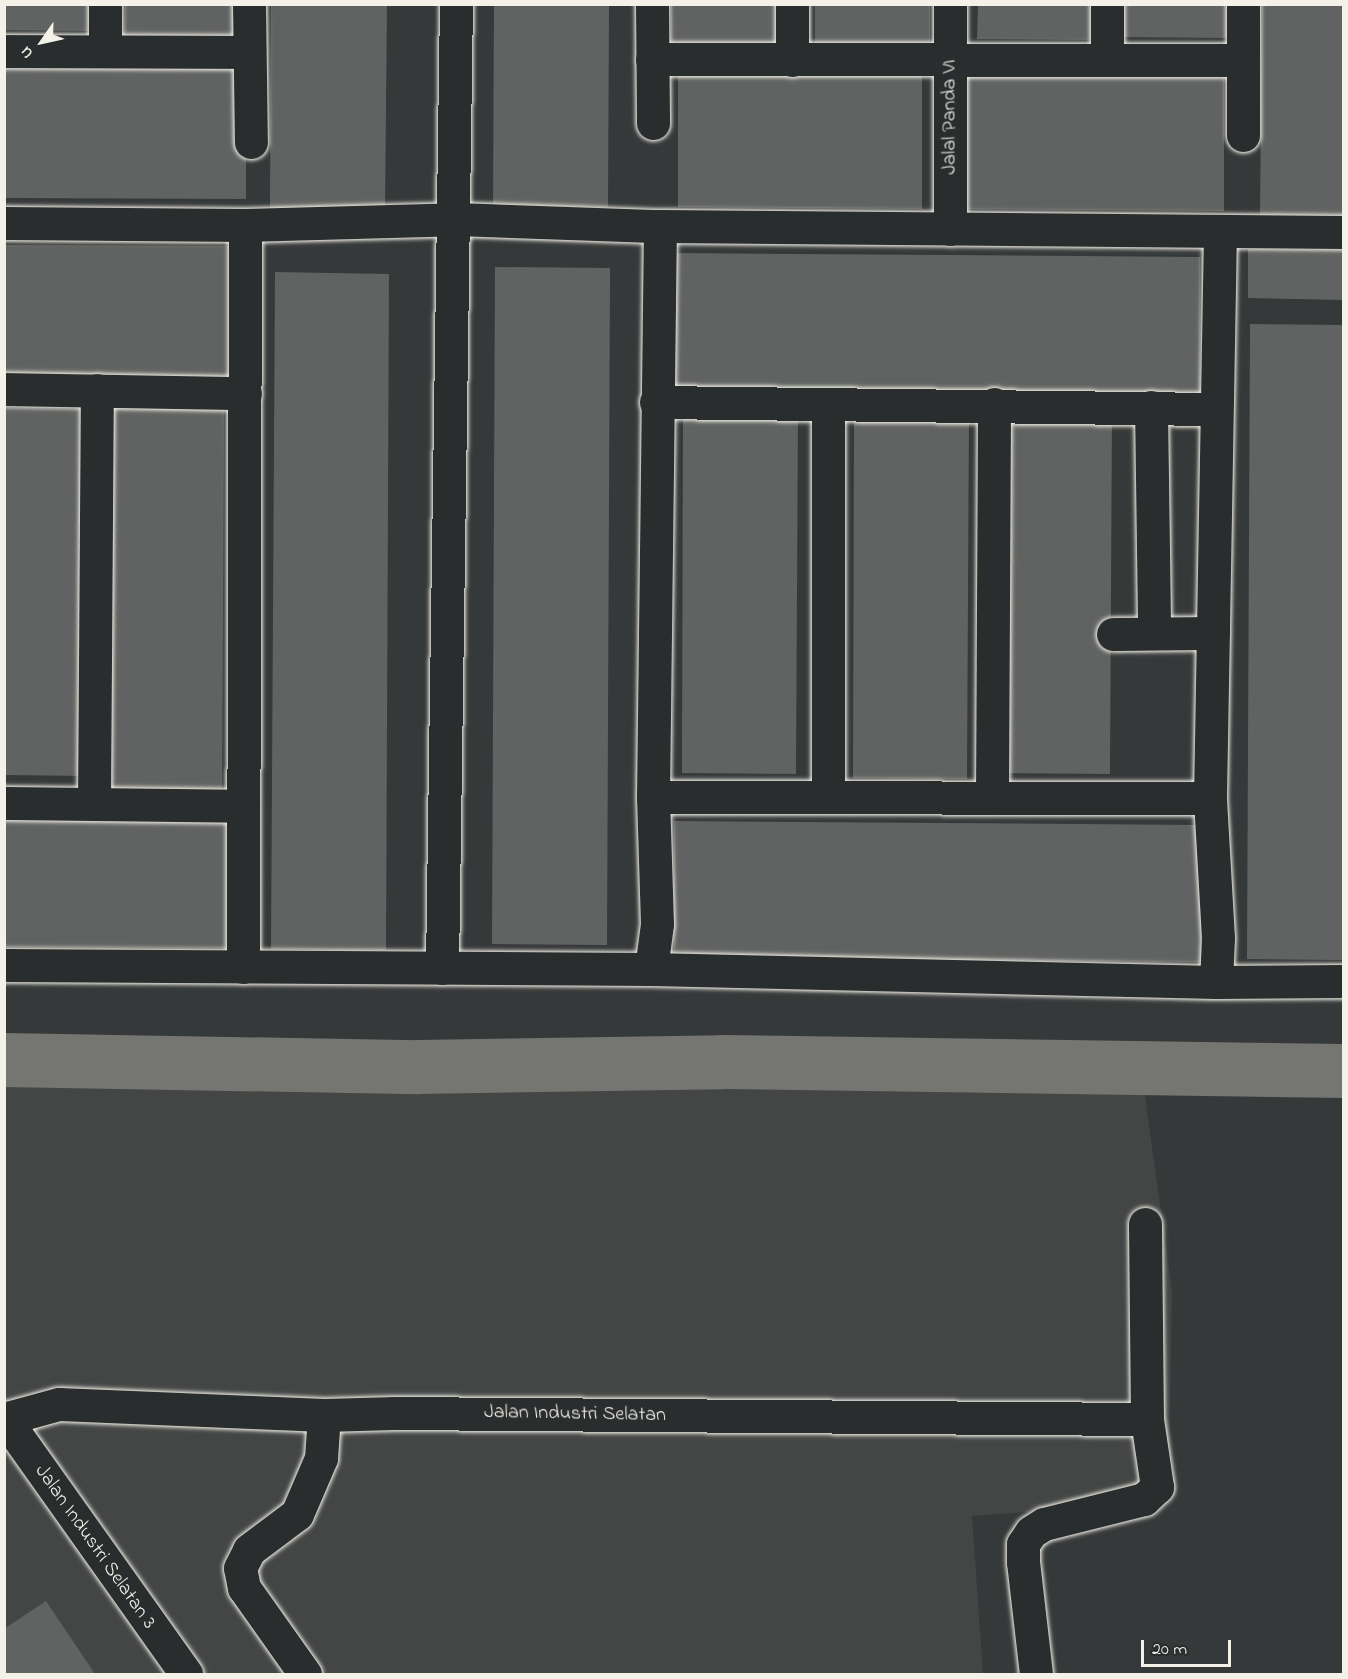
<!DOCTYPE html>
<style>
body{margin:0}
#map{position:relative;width:1348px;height:1679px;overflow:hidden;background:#363939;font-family:"Indie Flower",sans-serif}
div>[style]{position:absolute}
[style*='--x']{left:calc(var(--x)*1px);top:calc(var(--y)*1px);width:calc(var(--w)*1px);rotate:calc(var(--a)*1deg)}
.built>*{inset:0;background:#434645}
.river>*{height:54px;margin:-27px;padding:0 27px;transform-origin:27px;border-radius:27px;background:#757572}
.building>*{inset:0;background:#616362}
.roads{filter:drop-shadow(0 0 2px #f4f1e8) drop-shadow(0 0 2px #f4f1e8)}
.minor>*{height:33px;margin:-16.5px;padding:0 16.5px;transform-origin:16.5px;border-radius:16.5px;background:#2a2d2e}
span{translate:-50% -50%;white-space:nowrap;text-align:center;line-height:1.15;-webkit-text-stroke:5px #2a2d2e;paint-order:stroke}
.street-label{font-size:20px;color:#f4f1e8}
.frame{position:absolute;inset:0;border:6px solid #f4f1e8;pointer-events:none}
.north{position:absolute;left:12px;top:12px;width:60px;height:60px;-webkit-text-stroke:4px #2a2d2e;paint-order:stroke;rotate:236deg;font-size:16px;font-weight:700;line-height:24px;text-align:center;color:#f4f1e8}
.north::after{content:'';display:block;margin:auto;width:21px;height:27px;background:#f4f1e8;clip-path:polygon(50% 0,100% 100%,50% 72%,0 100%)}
.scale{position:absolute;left:1141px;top:1640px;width:90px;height:27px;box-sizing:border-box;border:3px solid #f4f1e8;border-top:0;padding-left:8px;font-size:18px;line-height:21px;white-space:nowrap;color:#f4f1e8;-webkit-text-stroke:4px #2a2d2e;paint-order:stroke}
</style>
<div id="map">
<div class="built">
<i style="clip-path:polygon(5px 1058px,1141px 1067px,1172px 1291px,1168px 1502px,972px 1516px,983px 1674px,5px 1674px)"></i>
</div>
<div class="river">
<i style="--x:4;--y:1060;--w:414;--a:1"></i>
<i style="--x:418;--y:1067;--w:305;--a:-0.9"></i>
<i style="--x:723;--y:1062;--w:621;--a:0.83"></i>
</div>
<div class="building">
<i style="clip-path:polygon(4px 4px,95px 4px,95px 31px,4px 30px)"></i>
<i style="clip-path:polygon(125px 4px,239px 4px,239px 41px,124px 39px)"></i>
<i style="clip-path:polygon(271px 4px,387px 4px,385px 209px,270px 208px)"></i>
<i style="clip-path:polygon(494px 4px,609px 4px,608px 207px,493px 205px)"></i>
<i style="clip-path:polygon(671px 4px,786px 4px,786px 54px,671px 53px)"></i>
<i style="clip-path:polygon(815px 4px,930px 4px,930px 45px,815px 43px)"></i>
<i style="clip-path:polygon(978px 4px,1092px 4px,1092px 40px,977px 39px)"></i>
<i style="clip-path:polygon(1116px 4px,1231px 4px,1231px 38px,1116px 37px)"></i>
<i style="clip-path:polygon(1262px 4px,1344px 4px,1344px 216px,1260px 216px)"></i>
<i style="clip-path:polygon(4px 60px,246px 64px,246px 199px,4px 198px)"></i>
<i style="clip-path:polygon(678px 70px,922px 71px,922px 209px,678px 207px)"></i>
<i style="clip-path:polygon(960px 72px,1224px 74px,1224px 211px,959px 209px)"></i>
<i style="clip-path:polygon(4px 245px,241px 246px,241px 383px,4px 382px)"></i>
<i style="clip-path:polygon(1248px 249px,1344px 250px,1344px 300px,1248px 298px)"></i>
<i style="clip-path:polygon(673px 253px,1200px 257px,1200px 394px,673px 390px)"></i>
<i style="clip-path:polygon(495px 267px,610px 268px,607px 945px,492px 944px)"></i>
<i style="clip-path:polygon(275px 272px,389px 274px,386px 950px,271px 949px)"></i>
<i style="clip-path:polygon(1250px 324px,1344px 325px,1344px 960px,1247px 959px)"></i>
<i style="clip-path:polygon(109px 395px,224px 397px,222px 800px,107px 799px)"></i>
<i style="clip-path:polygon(683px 406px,798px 408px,796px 774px,682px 773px)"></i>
<i style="clip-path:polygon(997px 406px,1112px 407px,1110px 774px,996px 773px)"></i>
<i style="clip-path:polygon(4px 408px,89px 409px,87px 776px,4px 775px)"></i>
<i style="clip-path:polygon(854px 411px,969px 412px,967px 779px,853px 778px)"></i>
<i style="clip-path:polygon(4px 809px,232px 811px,232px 948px,4px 947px)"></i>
<i style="clip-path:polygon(674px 821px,1201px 825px,1201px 962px,674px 958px)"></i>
<i style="clip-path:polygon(46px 1601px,95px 1674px,4px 1674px,4px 1629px)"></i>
</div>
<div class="roads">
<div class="minor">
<i style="--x:249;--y:4;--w:138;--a:89.2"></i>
<i style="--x:652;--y:4;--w:119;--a:89.5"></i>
<i style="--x:1107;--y:4;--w:56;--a:90"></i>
<i style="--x:1243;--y:4;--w:131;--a:90"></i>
<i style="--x:4;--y:51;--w:245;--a:0.2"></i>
<i style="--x:105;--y:51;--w:47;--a:-90"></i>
<i style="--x:652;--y:59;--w:591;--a:0.1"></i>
<i style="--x:792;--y:60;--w:56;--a:-90"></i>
<i style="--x:4;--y:223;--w:241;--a:0.5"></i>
<i style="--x:245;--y:225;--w:210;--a:-1.6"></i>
<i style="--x:455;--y:219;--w:205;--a:2"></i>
<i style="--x:660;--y:226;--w:684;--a:0.5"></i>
<i style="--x:950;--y:229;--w:225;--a:-90"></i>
<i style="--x:4;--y:389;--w:241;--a:1"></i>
<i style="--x:656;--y:402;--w:559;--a:0.72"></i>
<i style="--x:828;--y:404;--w:393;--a:90"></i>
<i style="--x:1151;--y:407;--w:226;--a:89.2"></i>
<i style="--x:1113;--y:634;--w:100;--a:-0.6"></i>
<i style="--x:653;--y:797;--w:557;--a:0.1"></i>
<i style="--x:992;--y:797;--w:393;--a:-89.7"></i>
<i style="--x:4;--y:803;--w:239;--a:0.7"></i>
<i style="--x:94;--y:804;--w:414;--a:-89.6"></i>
<i style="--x:4;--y:965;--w:647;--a:0.35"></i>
<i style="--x:651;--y:969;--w:565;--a:1.32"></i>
<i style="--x:1216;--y:982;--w:128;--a:-0.4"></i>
<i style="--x:243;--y:967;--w:742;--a:-89.85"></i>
<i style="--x:442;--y:968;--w:964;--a:-89.17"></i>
<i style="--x:651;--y:969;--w:45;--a:-82.4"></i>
<i style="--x:657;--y:924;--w:127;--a:-91.8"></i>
<i style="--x:653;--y:797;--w:571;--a:-89.3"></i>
<i style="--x:1216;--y:982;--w:44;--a:-87.4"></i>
<i style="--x:1218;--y:938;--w:140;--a:-93.3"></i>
<i style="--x:1210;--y:798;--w:567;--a:-88.99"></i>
<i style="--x:4;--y:1419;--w:57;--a:-15.3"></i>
<i style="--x:59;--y:1404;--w:265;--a:2.4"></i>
<i style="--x:324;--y:1415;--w:71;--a:-1.6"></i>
<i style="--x:395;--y:1413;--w:752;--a:0.46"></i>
<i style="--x:5;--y:1419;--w:313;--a:54.6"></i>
<i style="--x:305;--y:1674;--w:105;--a:-125.3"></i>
<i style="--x:244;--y:1588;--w:20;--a:-101"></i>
<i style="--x:240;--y:1568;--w:20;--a:-63"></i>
<i style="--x:249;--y:1550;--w:60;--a:-36.9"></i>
<i style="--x:297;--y:1514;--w:61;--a:-66.8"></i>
<i style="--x:321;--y:1458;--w:43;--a:-86"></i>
<i style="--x:1036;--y:1674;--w:113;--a:-96.6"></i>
<i style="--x:1023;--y:1562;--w:18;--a:-90"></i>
<i style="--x:1023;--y:1544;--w:14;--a:-56"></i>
<i style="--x:1031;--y:1532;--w:15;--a:-32"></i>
<i style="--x:1044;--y:1524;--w:103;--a:-14"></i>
<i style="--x:1144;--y:1499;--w:18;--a:-43"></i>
<i style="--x:1157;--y:1487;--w:69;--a:-98.4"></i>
<i style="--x:1147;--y:1419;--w:195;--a:-90.6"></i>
</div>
</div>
<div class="street-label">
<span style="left:950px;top:117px;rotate:-90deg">Jalal Panda VI</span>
<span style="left:575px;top:1414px;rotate:1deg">Jalan Industri Selatan</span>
<span style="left:95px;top:1547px;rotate:55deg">Jalan Industri Selatan 3</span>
</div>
<div class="frame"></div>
<div class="north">U</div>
<div class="scale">20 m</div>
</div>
